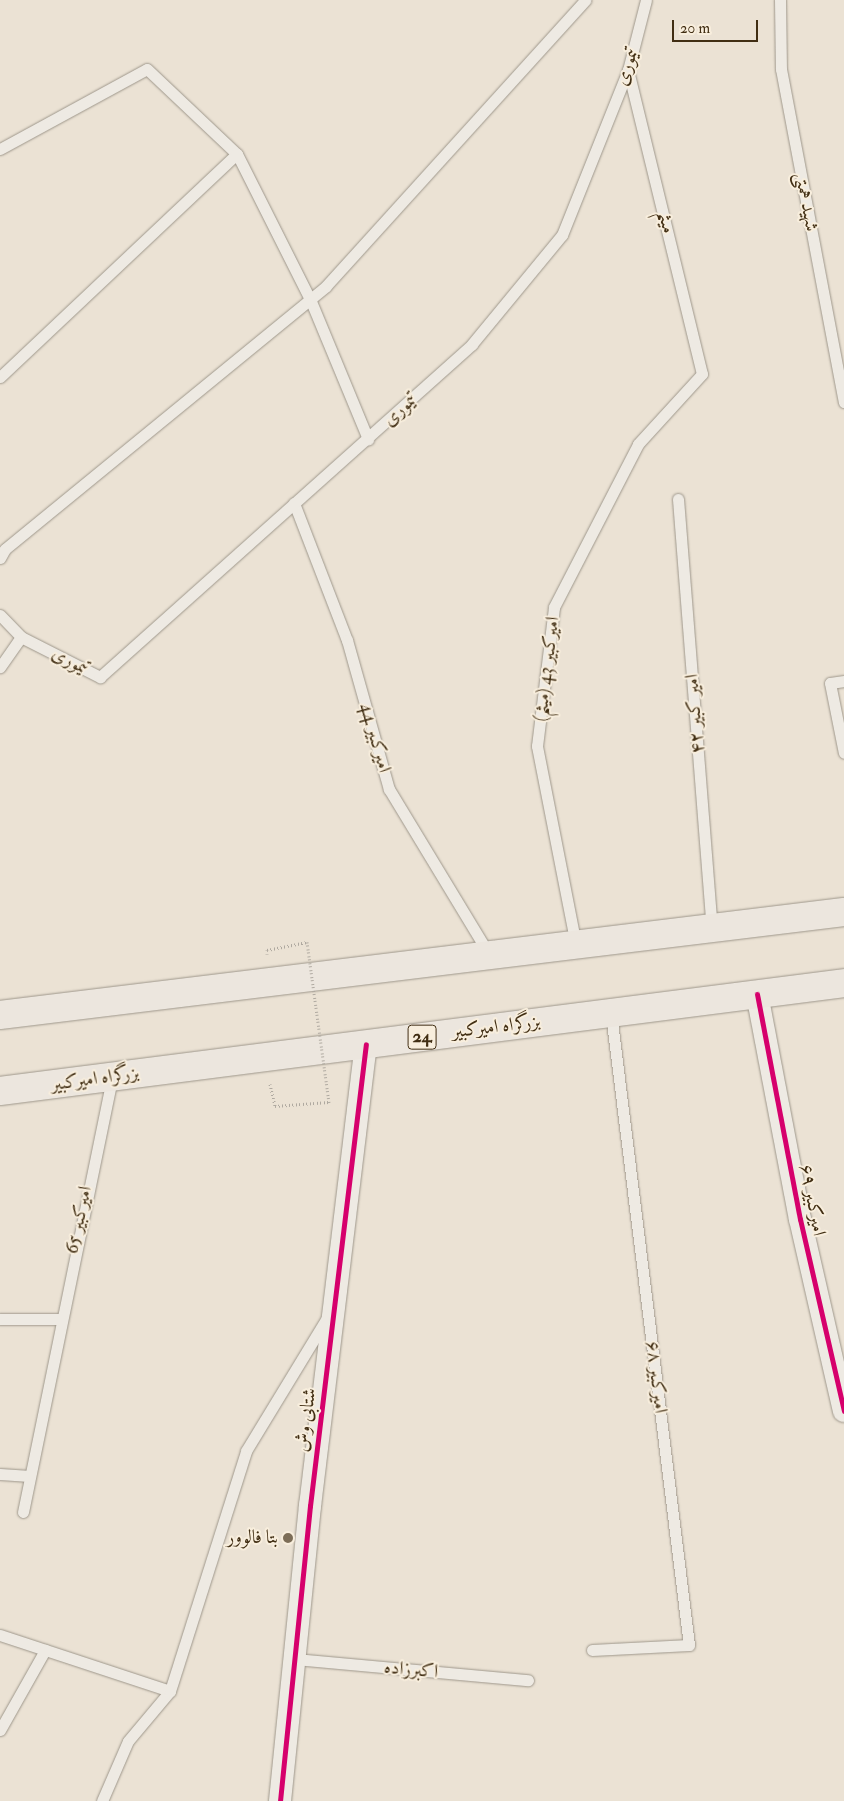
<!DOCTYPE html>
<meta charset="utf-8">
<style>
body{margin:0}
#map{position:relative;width:844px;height:1801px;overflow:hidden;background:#ebe2d4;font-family:"IM FELL Double Pica",Amiri,serif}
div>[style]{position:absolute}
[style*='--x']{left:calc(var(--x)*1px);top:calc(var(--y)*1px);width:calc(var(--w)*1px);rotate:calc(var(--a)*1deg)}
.path>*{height:3px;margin-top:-1.5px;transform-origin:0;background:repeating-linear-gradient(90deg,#afa9a0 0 1px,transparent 0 3.5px)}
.roads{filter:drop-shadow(0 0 1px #9e978b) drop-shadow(0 0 1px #9e978b)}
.service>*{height:11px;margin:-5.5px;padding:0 5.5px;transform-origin:5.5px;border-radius:5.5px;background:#eeeae3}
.minor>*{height:22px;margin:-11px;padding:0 11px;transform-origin:11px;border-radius:11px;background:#eeeae3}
.primary>*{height:28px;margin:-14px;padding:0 14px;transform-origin:14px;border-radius:14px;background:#ece6de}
.path-bridge>*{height:3px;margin-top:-1.5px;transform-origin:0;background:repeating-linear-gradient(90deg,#afa9a0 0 1px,transparent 0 3.5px)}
.cycleway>*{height:5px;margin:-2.5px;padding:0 2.5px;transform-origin:2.5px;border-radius:2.5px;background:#d6006c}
.dots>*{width:14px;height:14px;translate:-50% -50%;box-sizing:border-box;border:2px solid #f8eedd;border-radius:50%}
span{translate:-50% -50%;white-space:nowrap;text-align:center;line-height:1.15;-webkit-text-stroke:4px #f8eedd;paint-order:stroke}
.shield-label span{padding:1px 4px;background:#f8eedd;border:1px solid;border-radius:4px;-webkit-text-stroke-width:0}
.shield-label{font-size:18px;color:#412e13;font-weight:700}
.street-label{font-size:19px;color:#412e13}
.poi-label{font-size:19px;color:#412e13}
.right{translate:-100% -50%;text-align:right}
.scale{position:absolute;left:672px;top:20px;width:86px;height:22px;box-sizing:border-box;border:2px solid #412e13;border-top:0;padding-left:6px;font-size:15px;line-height:18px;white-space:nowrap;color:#412e13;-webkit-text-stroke:4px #f8eedd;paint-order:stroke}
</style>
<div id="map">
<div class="path">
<i style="--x:267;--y:954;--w:4;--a:-90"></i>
<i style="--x:267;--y:950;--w:41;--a:-11.3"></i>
<i style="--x:270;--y:1084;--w:23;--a:77"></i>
<i style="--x:275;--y:1106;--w:54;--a:-4.2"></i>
</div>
<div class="roads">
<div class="service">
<i style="--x:780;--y:0;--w:69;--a:89.2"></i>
<i style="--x:781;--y:69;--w:339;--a:79.3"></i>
<i style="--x:0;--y:149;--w:167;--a:-28.6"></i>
<i style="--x:147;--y:69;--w:124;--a:43.4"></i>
<i style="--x:237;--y:154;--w:162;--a:63.3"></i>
<i style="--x:310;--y:299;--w:152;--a:67.5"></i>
<i style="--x:0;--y:377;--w:325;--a:-43.3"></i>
<i style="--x:678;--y:499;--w:431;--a:85.5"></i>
<i style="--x:294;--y:503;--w:147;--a:68.9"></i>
<i style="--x:347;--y:640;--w:155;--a:74.3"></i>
<i style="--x:389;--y:789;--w:193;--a:58.8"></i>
<i style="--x:0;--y:558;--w:10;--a:-61"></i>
<i style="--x:5;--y:549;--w:415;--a:-39.3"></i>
<i style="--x:326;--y:286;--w:386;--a:-47.8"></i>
<i style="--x:0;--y:615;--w:30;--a:46"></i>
<i style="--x:21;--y:637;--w:37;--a:125"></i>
<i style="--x:21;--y:637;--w:89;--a:26.9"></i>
<i style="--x:100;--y:677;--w:499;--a:-41.8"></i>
<i style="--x:472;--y:344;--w:141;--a:-50.5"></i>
<i style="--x:562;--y:235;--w:178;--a:-68.2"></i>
<i style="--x:628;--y:70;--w:72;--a:-75.6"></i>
<i style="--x:844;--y:681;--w:14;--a:172"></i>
<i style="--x:830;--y:683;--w:71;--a:78.7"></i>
<i style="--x:576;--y:945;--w:203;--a:-101.1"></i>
<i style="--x:537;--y:746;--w:140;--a:-83"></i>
<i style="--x:554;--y:607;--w:183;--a:-62.7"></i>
<i style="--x:638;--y:444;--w:95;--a:-47.6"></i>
<i style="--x:702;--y:374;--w:313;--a:-103.7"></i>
<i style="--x:0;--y:1319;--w:59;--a:0"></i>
<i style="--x:0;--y:1474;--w:26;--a:4"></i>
<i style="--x:23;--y:1512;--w:443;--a:-78.4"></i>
<i style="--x:0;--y:1635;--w:179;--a:18.2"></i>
<i style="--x:592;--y:1650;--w:97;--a:-3"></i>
<i style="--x:689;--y:1645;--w:637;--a:-97.04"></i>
<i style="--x:295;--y:1659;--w:234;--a:5.2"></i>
<i style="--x:0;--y:1730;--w:92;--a:-60.6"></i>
<i style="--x:102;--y:1801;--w:65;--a:-66.6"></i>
<i style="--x:128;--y:1741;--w:65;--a:-50"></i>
<i style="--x:170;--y:1691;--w:252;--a:-72.4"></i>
<i style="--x:246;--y:1451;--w:158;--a:-58.7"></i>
</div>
<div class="minor">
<i style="--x:757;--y:994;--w:229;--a:79.2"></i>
<i style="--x:800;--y:1219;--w:197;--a:77.1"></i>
<i style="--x:280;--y:1801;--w:297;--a:-84.2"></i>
<i style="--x:310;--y:1506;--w:465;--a:-83.1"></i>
</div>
<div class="primary">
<i style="--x:0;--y:1015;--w:850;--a:-6.96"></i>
<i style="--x:0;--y:1091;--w:851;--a:-7.29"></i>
</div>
</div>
<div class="path-bridge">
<i style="--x:307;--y:942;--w:162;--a:82.2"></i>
</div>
<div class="cycleway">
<i style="--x:757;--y:994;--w:229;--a:79.2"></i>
<i style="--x:800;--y:1219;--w:197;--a:77.1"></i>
<i style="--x:280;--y:1801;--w:297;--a:-84.2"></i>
<i style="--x:310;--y:1506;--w:465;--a:-83.1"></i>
</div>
<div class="dots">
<i style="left:288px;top:1538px;background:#7c6d57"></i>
</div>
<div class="shield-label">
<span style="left:422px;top:1037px">24</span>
</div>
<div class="street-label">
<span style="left:627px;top:67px;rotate:-72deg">تیموری</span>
<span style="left:806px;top:202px;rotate:79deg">شهید همتی</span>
<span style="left:666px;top:222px;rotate:77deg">میثم</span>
<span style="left:400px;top:410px;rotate:-43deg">تیموری</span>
<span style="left:70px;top:661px;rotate:27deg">تیموری</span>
<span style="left:547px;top:669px;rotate:-83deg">امیرکبیر 43 (میثم)</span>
<span style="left:695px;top:714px;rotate:-94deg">امیر کبیر ۴۲</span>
<span style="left:375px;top:738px;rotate:74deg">امیرکبیر 44</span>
<span style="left:496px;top:1027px;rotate:-7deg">بزرگراه امیرکبیر</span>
<span style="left:95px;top:1079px;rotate:-8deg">بزرگراه امیرکبیر</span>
<span style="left:812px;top:1200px;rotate:79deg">امیرکبیر ۶۹</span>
<span style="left:79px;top:1220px;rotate:-78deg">امیرکبیر 65</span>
<span style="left:656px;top:1377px;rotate:83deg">امیرکبیر ۶۸</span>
<span style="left:306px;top:1420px;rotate:-82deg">شتابی وش</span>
<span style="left:411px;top:1670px;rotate:5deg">اکبرزاده</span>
</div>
<div class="poi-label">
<span class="right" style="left:278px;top:1538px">بتا فالوور</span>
</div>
<div class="scale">20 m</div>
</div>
